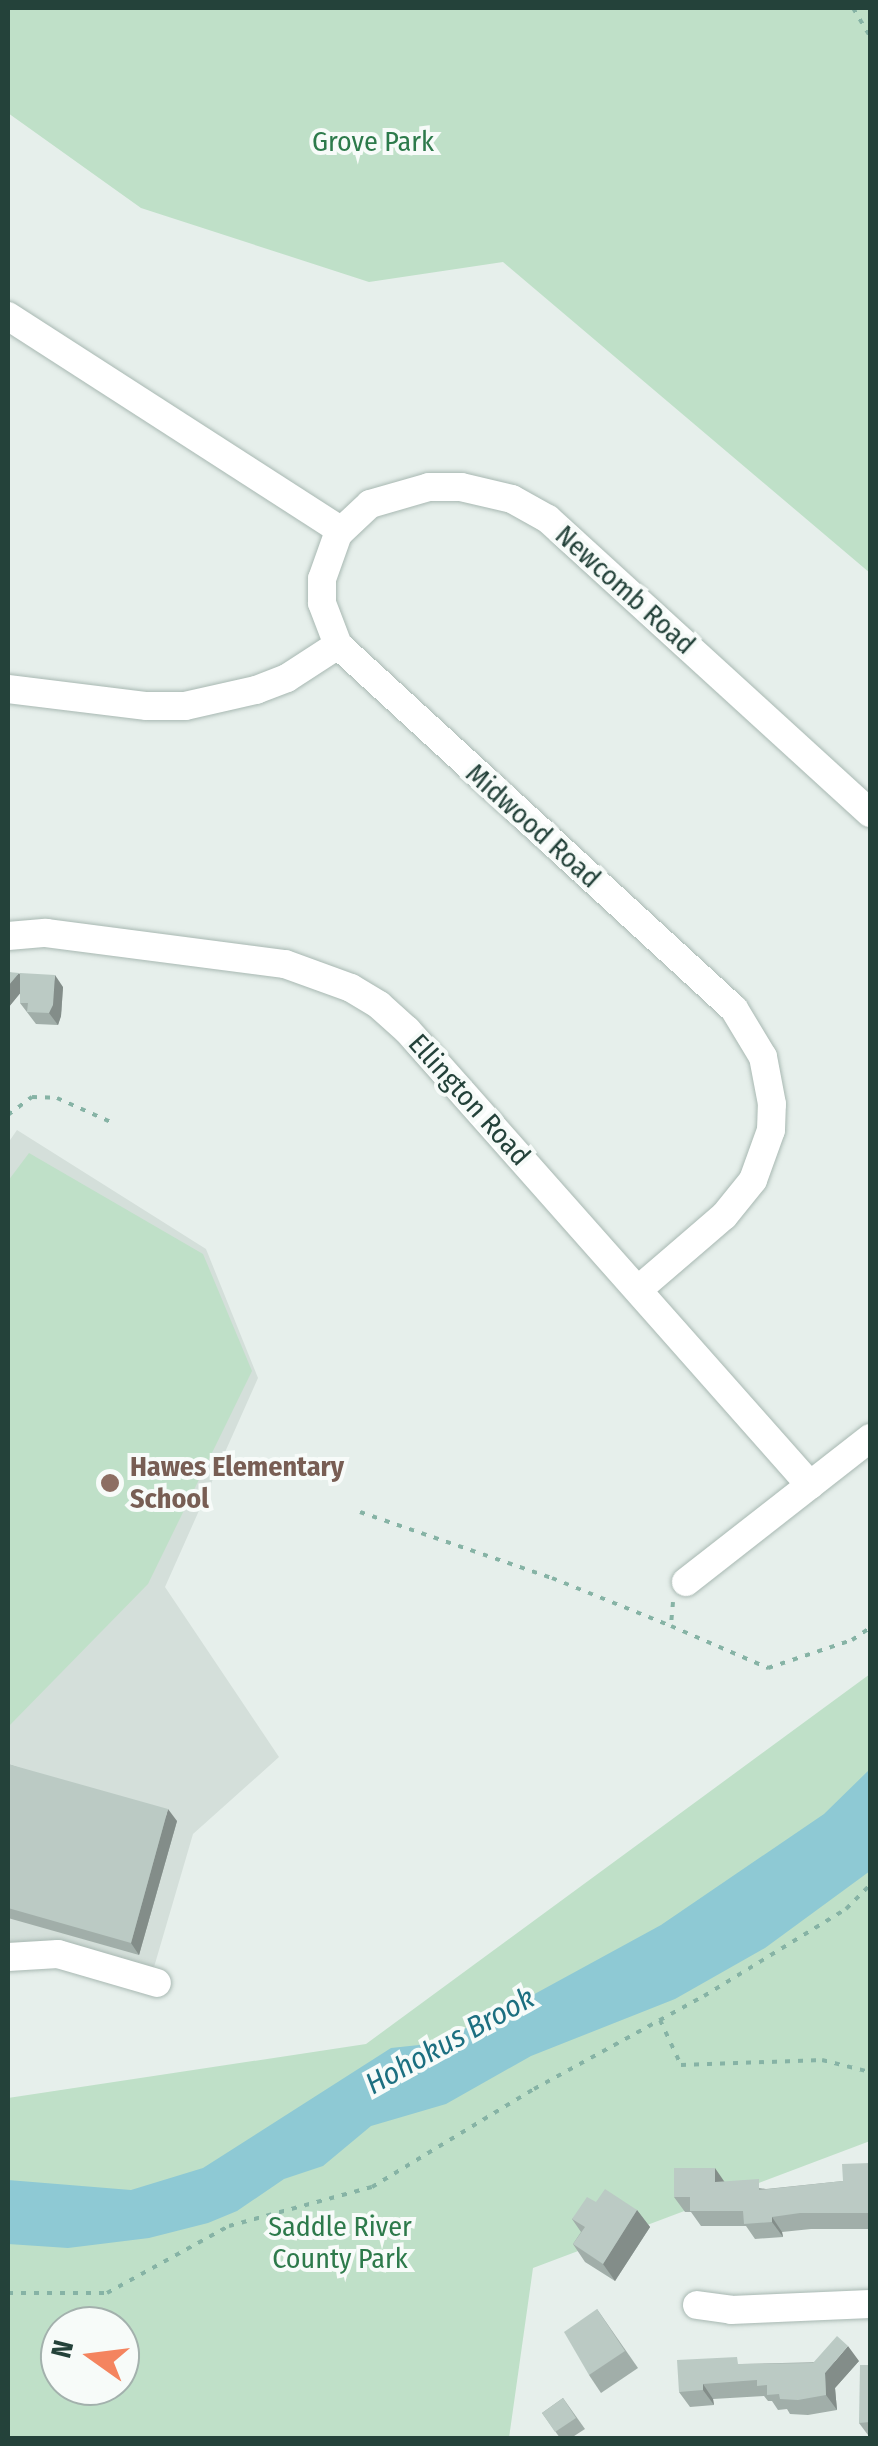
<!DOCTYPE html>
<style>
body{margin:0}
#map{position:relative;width:878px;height:2446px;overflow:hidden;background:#e6efeb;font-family:"Fira Sans Condensed",sans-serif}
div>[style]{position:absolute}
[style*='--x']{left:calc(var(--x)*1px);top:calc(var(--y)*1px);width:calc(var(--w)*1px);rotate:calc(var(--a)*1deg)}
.built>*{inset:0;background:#d4dfda}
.green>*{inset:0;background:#bfe0c8}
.water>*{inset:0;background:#8ec9d4}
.path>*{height:4px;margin-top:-2px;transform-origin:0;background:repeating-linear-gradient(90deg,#86b3a5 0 5px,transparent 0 13px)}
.roads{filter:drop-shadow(0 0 2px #a8b8b2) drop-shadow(0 0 2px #a8b8b2)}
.minor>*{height:28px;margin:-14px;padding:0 14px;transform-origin:14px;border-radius:14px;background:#fff}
.wall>*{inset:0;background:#a1aea9}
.shaded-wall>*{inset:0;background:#838d89}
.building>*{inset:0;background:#bbcac4}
.dots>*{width:28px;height:28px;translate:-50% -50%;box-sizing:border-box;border:5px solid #f7fbf9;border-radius:50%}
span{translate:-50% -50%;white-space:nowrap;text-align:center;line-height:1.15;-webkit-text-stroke:8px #f7fbf9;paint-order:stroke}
.park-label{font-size:28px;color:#2d7a4b}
.street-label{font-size:28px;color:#24423a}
.education-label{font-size:28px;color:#785e54;font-weight:700}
.left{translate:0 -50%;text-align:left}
.water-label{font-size:30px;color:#1c6f80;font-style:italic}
.frame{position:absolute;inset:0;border:10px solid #24423a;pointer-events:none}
.north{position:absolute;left:40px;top:2306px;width:100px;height:100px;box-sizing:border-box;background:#f7fbf9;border:2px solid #a3b1ad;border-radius:50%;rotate:284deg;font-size:28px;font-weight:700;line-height:40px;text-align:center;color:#24423a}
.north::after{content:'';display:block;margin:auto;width:35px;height:45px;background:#f4845f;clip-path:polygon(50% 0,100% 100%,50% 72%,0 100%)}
</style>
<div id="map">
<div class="built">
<i style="clip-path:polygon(17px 1130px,206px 1249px,258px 1378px,165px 1587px,279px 1757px,193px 1834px,147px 1991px,8px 1948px,8px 1143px)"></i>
</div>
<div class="green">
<i style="clip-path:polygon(8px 8px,870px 8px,870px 573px,503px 262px,369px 282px,141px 208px,8px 113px)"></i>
<i style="clip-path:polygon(29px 1153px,203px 1254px,252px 1371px,148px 1584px,8px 1727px,8px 1181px)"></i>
<i style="clip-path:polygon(evenodd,870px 1674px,870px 2141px,533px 2268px,509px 2438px,8px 2438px,8px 2098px,366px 2044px,870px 1674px,60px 2326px,120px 2326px,120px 2386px,60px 2386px,60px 2326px)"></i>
</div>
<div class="water">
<i style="clip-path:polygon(870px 1769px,870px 1871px,765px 1948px,675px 1999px,531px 2056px,446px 2104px,371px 2126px,323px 2166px,284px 2179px,237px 2211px,208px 2223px,149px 2238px,68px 2248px,8px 2244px,8px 2180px,131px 2190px,203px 2168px,391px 2048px,419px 2045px,483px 2022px,661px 1925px,824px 1814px)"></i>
</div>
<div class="path">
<i style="--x:853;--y:8;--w:33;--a:59"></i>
<i style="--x:8;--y:1115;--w:30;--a:-37"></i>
<i style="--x:32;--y:1097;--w:25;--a:2"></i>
<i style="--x:57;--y:1098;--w:61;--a:24.1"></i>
<i style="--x:360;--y:1512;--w:203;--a:19"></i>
<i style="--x:552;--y:1578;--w:128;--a:22"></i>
<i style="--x:673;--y:1602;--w:24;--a:95"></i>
<i style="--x:671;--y:1626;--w:106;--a:23.4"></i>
<i style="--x:768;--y:1668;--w:89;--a:-18.4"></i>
<i style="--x:852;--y:1640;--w:22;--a:-34"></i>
<i style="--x:660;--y:2020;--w:50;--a:65"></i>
<i style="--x:681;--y:2065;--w:141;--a:-2"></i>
<i style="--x:822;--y:2060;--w:49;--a:14"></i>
<i style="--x:8;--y:2293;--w:99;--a:0"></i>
<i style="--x:107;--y:2293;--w:139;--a:-28.8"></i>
<i style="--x:229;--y:2226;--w:148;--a:-15.3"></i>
<i style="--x:372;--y:2187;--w:189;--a:-31.2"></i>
<i style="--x:534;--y:2089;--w:194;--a:-28.7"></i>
<i style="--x:704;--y:1996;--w:167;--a:-31.5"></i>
<i style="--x:846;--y:1909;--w:34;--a:-45"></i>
</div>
<div class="roads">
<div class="minor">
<i style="--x:8;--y:316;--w:396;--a:32.8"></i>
<i style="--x:8;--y:689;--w:140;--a:7"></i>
<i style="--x:147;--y:706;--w:38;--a:0"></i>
<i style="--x:185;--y:706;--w:73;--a:-12.7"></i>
<i style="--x:256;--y:690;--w:33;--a:-21"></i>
<i style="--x:287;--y:678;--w:61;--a:-32.9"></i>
<i style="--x:8;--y:936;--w:38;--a:-5"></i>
<i style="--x:46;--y:933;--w:241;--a:7.4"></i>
<i style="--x:285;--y:964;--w:70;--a:20"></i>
<i style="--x:351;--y:988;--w:33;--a:31"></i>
<i style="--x:379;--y:1005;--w:38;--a:42"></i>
<i style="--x:407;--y:1030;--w:608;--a:48.47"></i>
<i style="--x:639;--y:1289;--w:112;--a:-40.7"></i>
<i style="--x:724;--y:1216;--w:46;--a:-51.1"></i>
<i style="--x:753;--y:1180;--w:53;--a:-70.2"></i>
<i style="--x:771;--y:1130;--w:26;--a:-88"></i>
<i style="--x:772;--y:1104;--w:48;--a:-100.8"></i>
<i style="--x:763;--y:1057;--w:56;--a:-121.1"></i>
<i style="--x:734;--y:1009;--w:538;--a:-137.41"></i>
<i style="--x:338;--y:645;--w:45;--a:-110.9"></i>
<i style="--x:322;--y:603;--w:24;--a:-90"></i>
<i style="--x:322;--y:579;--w:48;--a:-70.4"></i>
<i style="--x:338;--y:534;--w:44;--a:-43.2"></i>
<i style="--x:370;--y:504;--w:61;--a:-16.1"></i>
<i style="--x:429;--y:487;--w:32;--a:0"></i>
<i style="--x:461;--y:487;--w:52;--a:13.2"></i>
<i style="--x:512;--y:499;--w:41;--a:29.1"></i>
<i style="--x:548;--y:519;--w:436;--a:42.4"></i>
<i style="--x:686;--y:1582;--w:234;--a:-38"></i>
<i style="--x:8;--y:1957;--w:50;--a:-3.4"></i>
<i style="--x:58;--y:1954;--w:103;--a:16.3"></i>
<i style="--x:697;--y:2305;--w:34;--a:8"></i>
<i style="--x:731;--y:2310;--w:139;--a:-2.5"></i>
</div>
</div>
<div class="wall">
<i style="clip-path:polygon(8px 972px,63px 987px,61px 1016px,58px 1025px,36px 1024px,20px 1003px,20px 993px,8px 1008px)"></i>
<i style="clip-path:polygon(8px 1764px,177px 1821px,139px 1955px,8px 1918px)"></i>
<i style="clip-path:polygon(870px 2163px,870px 2229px,811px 2229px,782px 2232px,783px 2237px,755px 2239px,746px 2226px,701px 2226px,691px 2212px,685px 2212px,674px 2197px,725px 2182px,766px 2189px,843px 2181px)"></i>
<i style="clip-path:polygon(596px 2202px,637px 2210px,650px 2227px,615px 2281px,585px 2262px,573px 2244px,581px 2232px,572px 2219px)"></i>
<i style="clip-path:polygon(597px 2309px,638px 2368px,601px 2393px,589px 2375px)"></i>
<i style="clip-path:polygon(859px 2361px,835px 2388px,837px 2410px,808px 2415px,790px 2414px,787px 2409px,778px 2410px,772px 2401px,768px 2401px,764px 2396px,713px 2399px,714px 2405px,690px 2407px,679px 2392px,742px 2364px)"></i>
<i style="clip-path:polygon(870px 2365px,870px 2435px,868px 2435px,859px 2423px)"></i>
<i style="clip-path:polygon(563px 2398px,585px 2429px,571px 2438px,560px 2438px,542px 2413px)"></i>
</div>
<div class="shaded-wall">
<i style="clip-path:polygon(19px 973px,27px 985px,8px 1008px,8px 986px)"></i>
<i style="clip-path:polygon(55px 975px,63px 987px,61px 1016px,58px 1025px,49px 1013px)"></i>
<i style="clip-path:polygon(168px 1809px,177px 1821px,139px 1955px,131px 1943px)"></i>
<i style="clip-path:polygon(715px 2168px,726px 2184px,715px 2182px)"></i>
<i style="clip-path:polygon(637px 2210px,650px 2227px,615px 2281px,603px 2264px)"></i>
<i style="clip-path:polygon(772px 2217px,782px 2232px,783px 2237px,772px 2222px)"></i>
<i style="clip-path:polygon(848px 2346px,859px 2361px,835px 2388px,837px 2410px,826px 2395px,825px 2373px)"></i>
<i style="clip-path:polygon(703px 2384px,713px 2399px,714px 2405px,703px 2390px)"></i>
</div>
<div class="building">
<i style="clip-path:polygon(8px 972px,19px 973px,8px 986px)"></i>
<i style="clip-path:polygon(20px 973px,55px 975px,53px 1005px,49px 1013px,27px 1012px,28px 1003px,20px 1003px)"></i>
<i style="clip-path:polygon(8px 1764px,168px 1809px,131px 1943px,8px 1908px)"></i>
<i style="clip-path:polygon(870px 2163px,870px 2213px,800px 2213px,772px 2217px,772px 2222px,744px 2224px,743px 2211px,690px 2211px,690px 2197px,674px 2197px,674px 2168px,715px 2168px,715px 2182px,759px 2179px,759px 2190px,843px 2181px,842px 2164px)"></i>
<i style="clip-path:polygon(605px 2189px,637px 2210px,603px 2264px,573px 2244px,585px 2227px,572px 2219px,587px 2197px,596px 2202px)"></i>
<i style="clip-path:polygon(597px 2309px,625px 2351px,589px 2375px,564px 2332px)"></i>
<i style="clip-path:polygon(837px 2336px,848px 2346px,825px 2373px,826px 2395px,798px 2400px,780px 2399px,779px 2394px,767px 2395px,767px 2385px,757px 2386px,757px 2380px,703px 2384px,703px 2390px,679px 2392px,677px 2360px,737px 2357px,738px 2364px,813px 2363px)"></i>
<i style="clip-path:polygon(860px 2365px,870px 2365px,870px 2422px,859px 2423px)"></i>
<i style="clip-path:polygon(563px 2398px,576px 2418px,555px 2432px,542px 2413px)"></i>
</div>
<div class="dots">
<i style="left:110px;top:1483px;background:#8d6e63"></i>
</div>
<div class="park-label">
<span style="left:373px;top:142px">Grove Park</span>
<span style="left:340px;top:2243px">Saddle River<br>County Park</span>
</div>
<div class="street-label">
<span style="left:625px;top:590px;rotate:42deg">Newcomb Road</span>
<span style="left:533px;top:826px;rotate:42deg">Midwood Road</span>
<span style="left:469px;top:1100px;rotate:48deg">Ellington Road</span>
</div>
<div class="education-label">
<span class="left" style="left:130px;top:1483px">Hawes Elementary<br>School</span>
</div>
<div class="water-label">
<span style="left:450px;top:2041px;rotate:-29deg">Hohokus Brook</span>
</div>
<div class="frame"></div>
<div class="north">N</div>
</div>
